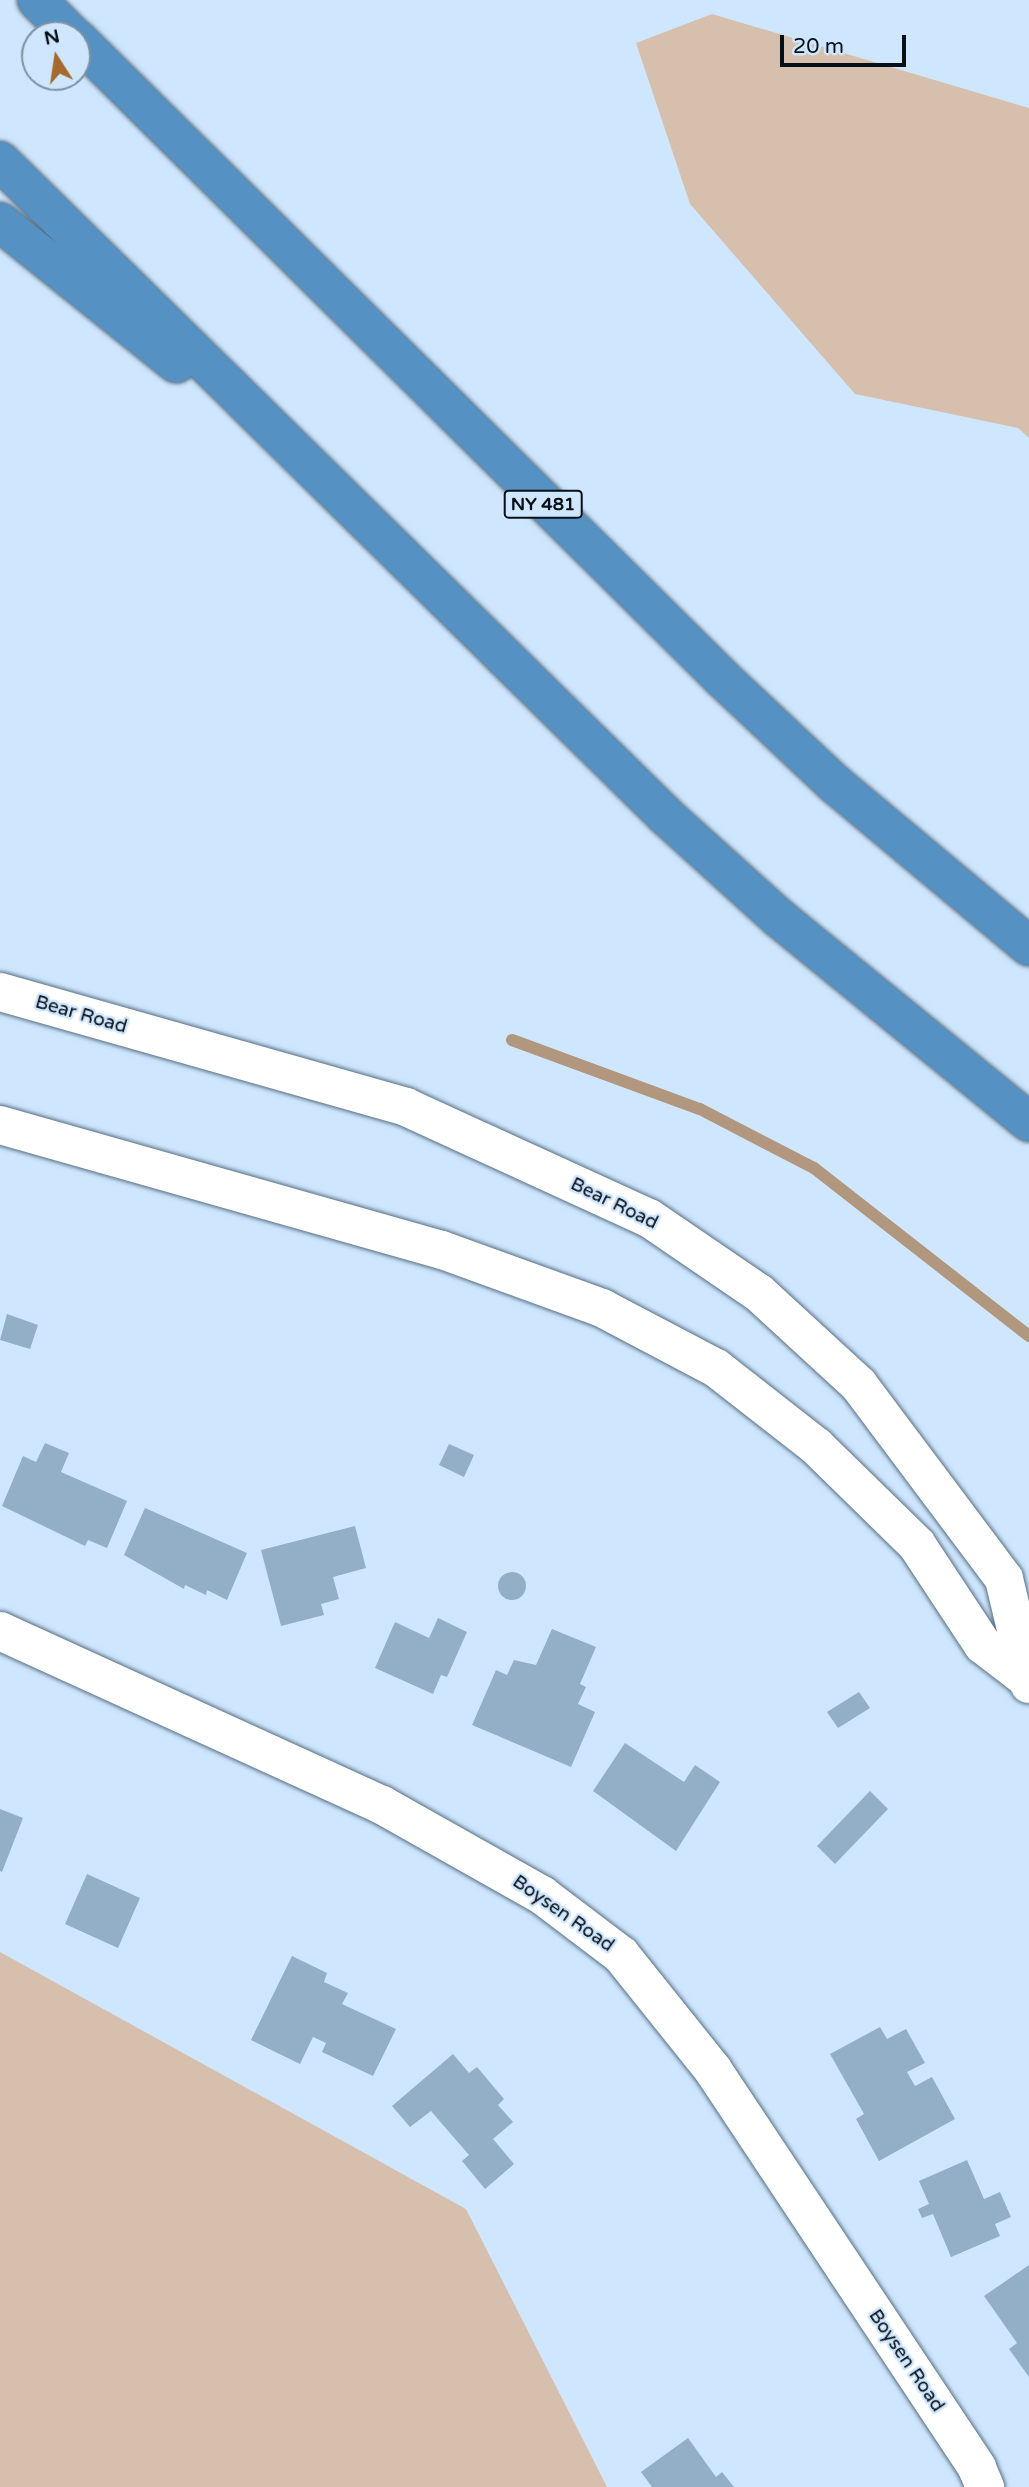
<!DOCTYPE html>
<style>
body{margin:0}
#map{position:relative;width:1029px;height:2487px;overflow:hidden;background:#cee7fe;font-family:"Varela Round",sans-serif}
div>[style]{position:absolute}
[style*='--x']{left:calc(var(--x)*1px);top:calc(var(--y)*1px);width:calc(var(--w)*1px);rotate:calc(var(--a)*1deg)}
.green>*{inset:0;background:#d6c0ad}
.stream>*{height:12px;margin:-6px;padding:0 6px;transform-origin:6px;border-radius:6px;background:#b2977f}
.building>*{inset:0;background:#93aec7}
.round{border-radius:50%}
.roads{filter:drop-shadow(0 0 2px #576e81) drop-shadow(0 0 2px #576e81)}
.minor>*{height:38px;margin:-19px;padding:0 19px;transform-origin:19px;border-radius:19px;background:#fff}
.tertiary>*{height:38px;margin:-19px;padding:0 19px;transform-origin:19px;border-radius:19px;background:#fff}
.motorway>*{height:38px;margin:-19px;padding:0 19px;transform-origin:19px;border-radius:19px;background:#5591c3}
span{translate:-50% -50%;white-space:nowrap;text-align:center;line-height:1.15;-webkit-text-stroke:5px #cee7fe;paint-order:stroke}
.shield-label span{padding:2px 5px;background:#cee7fe;border:2px solid;border-radius:5px;-webkit-text-stroke-width:0}
.shield-label{font-size:18px;color:#070f17;font-weight:700}
.street-label{font-size:19px;color:#070f17}
.north{position:absolute;left:21px;top:21px;width:70px;height:70px;box-sizing:border-box;background:#cee7fe;border:2px solid #7e91a2;border-radius:50%;rotate:348deg;font-size:19px;font-weight:700;line-height:28px;text-align:center;color:#070f17}
.north::after{content:'';display:block;margin:auto;width:24px;height:32px;background:#a66a2c;clip-path:polygon(50% 0,100% 100%,50% 72%,0 100%)}
.scale{position:absolute;left:780px;top:35px;width:126px;height:32px;box-sizing:border-box;border:4px solid #070f17;border-top:0;padding-left:9px;font-size:21px;line-height:24px;white-space:nowrap;color:#070f17;-webkit-text-stroke:5px #cee7fe;paint-order:stroke}
</style>
<div id="map">
<div class="green">
<i style="clip-path:polygon(712px 14px,1029px 108px,1029px 438px,1018px 428px,855px 394px,690px 204px,636px 43px)"></i>
<i style="clip-path:polygon(0 1952px,466px 2209px,607px 2487px,0 2487px)"></i>
</div>
<div class="stream">
<i style="--x:512;--y:1040;--w:200;--a:20.2"></i>
<i style="--x:700;--y:1109;--w:128;--a:27.4"></i>
<i style="--x:814;--y:1168;--w:273;--a:38"></i>
</div>
<div class="building">
<i style="clip-path:polygon(7px 1314px,38px 1325px,30px 1349px,0 1340px)"></i>
<i style="clip-path:polygon(45px 1443px,69px 1453px,61px 1472px,127px 1501px,107px 1548px,88px 1540px,85px 1546px,2px 1506px,23px 1456px,36px 1462px)"></i>
<i style="clip-path:polygon(449px 1444px,474px 1455px,464px 1477px,439px 1465px)"></i>
<i style="clip-path:polygon(145px 1508px,247px 1553px,227px 1600px,207px 1590px,206px 1595px,185px 1585px,184px 1589px,124px 1555px)"></i>
<i style="clip-path:polygon(355px 1526px,366px 1568px,333px 1577px,339px 1599px,321px 1604px,324px 1615px,281px 1626px,261px 1550px)"></i>
<i class="round" style="left:498px;top:1572px;width:28px;height:28px"></i>
<i style="clip-path:polygon(438px 1618px,467px 1632px,447px 1677px,441px 1675px,433px 1694px,375px 1668px,395px 1622px,429px 1638px)"></i>
<i style="clip-path:polygon(552px 1629px,596px 1647px,580px 1684px,586px 1687px,578px 1704px,595px 1712px,571px 1767px,472px 1725px,496px 1670px,507px 1675px,514px 1660px,536px 1665px)"></i>
<i style="clip-path:polygon(859px 1692px,870px 1708px,838px 1728px,827px 1712px)"></i>
<i style="clip-path:polygon(625px 1743px,684px 1782px,695px 1765px,720px 1782px,676px 1851px,593px 1791px)"></i>
<i style="clip-path:polygon(870px 1791px,888px 1809px,835px 1864px,817px 1846px)"></i>
<i style="clip-path:polygon(0 1809px,23px 1818px,2px 1872px,0 1871px)"></i>
<i style="clip-path:polygon(87px 1874px,140px 1898px,118px 1948px,65px 1924px)"></i>
<i style="clip-path:polygon(292px 1956px,327px 1973px,324px 1982px,348px 1993px,342px 2004px,396px 2029px,373px 2076px,322px 2052px,326px 2043px,313px 2037px,300px 2064px,251px 2040px)"></i>
<i style="clip-path:polygon(880px 2027px,887px 2039px,906px 2029px,925px 2063px,907px 2072px,915px 2086px,932px 2077px,955px 2119px,879px 2161px,856px 2119px,864px 2114px,830px 2054px)"></i>
<i style="clip-path:polygon(453px 2054px,469px 2073px,477px 2067px,504px 2099px,498px 2105px,513px 2122px,493px 2139px,514px 2164px,485px 2189px,462px 2161px,469px 2155px,431px 2111px,410px 2127px,392px 2106px)"></i>
<i style="clip-path:polygon(967px 2160px,984px 2199px,1000px 2192px,1011px 2217px,995px 2224px,1000px 2236px,951px 2257px,933px 2214px,922px 2218px,918px 2209px,929px 2204px,919px 2181px)"></i>
<i style="clip-path:polygon(1029px 2265px,1029px 2377px,1009px 2349px,1017px 2343px,984px 2296px)"></i>
<i style="clip-path:polygon(688px 2438px,716px 2477px,722px 2472px,734px 2487px,652px 2487px,641px 2472px)"></i>
</div>
<div class="roads">
<div class="minor">
<i style="--x:0;--y:1631;--w:420;--a:24.5"></i>
<i style="--x:382;--y:1805;--w:184;--a:29.4"></i>
<i style="--x:542;--y:1895;--w:99;--a:37.2"></i>
<i style="--x:621;--y:1955;--w:147;--a:51.3"></i>
<i style="--x:713;--y:2070;--w:478;--a:56.4"></i>
<i style="--x:977;--y:2468;--w:21;--a:67"></i>
</div>
<div class="tertiary">
<i style="--x:0;--y:992;--w:422;--a:15.8"></i>
<i style="--x:406;--y:1107;--w:267;--a:24.6"></i>
<i style="--x:649;--y:1218;--w:133;--a:34.3"></i>
<i style="--x:759;--y:1293;--w:136;--a:42.6"></i>
<i style="--x:859;--y:1385;--w:242;--a:53.2"></i>
<i style="--x:1004;--y:1579;--w:108;--a:76.6"></i>
<i style="--x:0;--y:1125;--w:459;--a:15.8"></i>
<i style="--x:442;--y:1250;--w:170;--a:19.9"></i>
<i style="--x:602;--y:1308;--w:129;--a:27.8"></i>
<i style="--x:716;--y:1368;--w:127;--a:38"></i>
<i style="--x:816;--y:1446;--w:141;--a:44.4"></i>
<i style="--x:917;--y:1545;--w:120;--a:56.6"></i>
<i style="--x:983;--y:1645;--w:54;--a:37.5"></i>
</div>
<div class="motorway">
<i style="--x:37;--y:0;--w:49;--a:45"></i>
<i style="--x:77;--y:39;--w:908;--a:44.73"></i>
<i style="--x:722;--y:678;--w:155;--a:43.2"></i>
<i style="--x:835;--y:784;--w:253;--a:39.9"></i>
<i style="--x:0;--y:161;--w:934;--a:44.52"></i>
<i style="--x:666;--y:816;--w:152;--a:42.1"></i>
<i style="--x:779;--y:918;--w:323;--a:39.2"></i>
<i style="--x:0;--y:222;--w:226;--a:38.7"></i>
</div>
</div>
<div class="shield-label">
<span style="left:543px;top:504px">NY 481</span>
</div>
<div class="street-label">
<span style="left:81px;top:1015px;rotate:16deg">Bear Road</span>
<span style="left:614px;top:1204px;rotate:26deg">Bear Road</span>
<span style="left:563px;top:1914px;rotate:35deg">Boysen Road</span>
<span style="left:906px;top:2361px;rotate:56deg">Boysen Road</span>
</div>
<div class="north">N</div>
<div class="scale">20 m</div>
</div>
